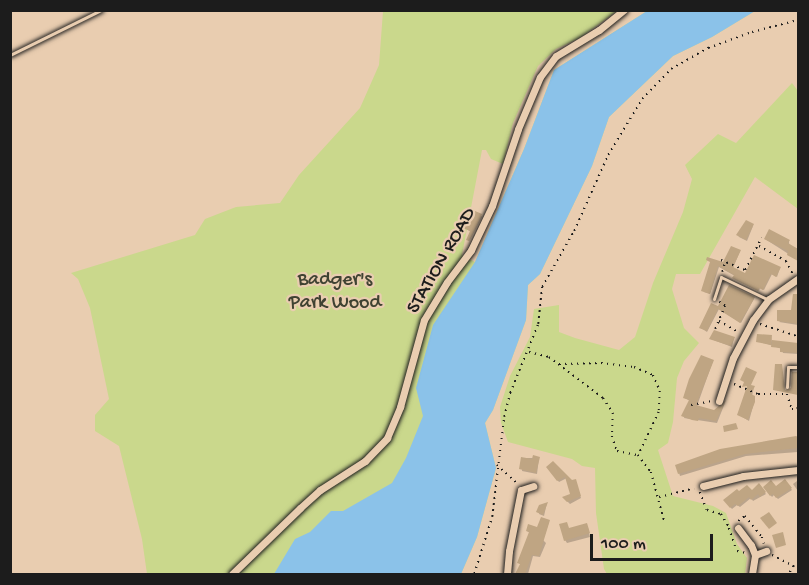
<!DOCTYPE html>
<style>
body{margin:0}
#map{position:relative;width:809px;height:585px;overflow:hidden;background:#e9cdb0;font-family:"Gochi Hand",sans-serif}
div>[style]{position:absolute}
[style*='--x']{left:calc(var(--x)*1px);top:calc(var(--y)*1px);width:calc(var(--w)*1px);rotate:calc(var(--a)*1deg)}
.green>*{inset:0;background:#cad88c}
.water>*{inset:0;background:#8bc2e9}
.shadow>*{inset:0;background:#0003}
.building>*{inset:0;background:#bfa583}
.path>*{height:1.5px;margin-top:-0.75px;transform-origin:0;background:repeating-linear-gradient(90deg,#1c1c1c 0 1.5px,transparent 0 6px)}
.roads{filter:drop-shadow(0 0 2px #1c1c1c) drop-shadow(0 0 2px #1c1c1c)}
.lane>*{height:3px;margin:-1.5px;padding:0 1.5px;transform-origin:1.5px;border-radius:1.5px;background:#e9cdb0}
.street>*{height:7px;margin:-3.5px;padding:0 3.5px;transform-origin:3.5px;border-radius:3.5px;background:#e9cdb0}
span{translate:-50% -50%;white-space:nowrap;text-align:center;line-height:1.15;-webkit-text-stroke:4.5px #e9cdb0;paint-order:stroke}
.street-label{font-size:20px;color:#1c1c1c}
.park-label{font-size:20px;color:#3f4232}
.frame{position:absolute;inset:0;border:12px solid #1c1c1c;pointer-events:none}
.scale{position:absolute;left:590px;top:534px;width:123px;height:27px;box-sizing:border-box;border:3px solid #1c1c1c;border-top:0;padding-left:8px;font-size:18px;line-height:21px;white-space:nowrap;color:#1c1c1c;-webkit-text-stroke:4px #e9cdb0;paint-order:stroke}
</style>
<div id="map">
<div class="green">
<i style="clip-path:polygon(383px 11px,617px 11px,580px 38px,556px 49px,538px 66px,513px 123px,503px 164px,491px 159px,486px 150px,482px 150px,462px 255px,475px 262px,524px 149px,554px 70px,647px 11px,755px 11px,712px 37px,673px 56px,609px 117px,592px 166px,540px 274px,528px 285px,526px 320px,493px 410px,485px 423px,496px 468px,477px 537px,461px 574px,147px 574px,142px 539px,119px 446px,95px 431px,95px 415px,109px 399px,90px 308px,78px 279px,71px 273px,195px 235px,205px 219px,236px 207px,280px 203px,299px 175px,360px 108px,379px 65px)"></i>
<i style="clip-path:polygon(792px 83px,798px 91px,798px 209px,755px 177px,700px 274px,676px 274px,672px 289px,684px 328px,699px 343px,684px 361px,677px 378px,673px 422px,668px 443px,658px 450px,673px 496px,713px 506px,726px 513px,737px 544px,747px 558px,745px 574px,607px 574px,604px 569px,596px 513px,595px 468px,582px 466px,572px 459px,508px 442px,501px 423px,500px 407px,510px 376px,530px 337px,534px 309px,559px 305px,559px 332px,575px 338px,619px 350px,635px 337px,653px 283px,683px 212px,692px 179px,685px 165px,718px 134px,736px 143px)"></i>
</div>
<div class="water">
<i style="clip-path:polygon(647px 11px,755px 11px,712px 37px,673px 56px,609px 117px,592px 166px,540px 274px,528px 285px,526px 320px,493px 410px,485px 423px,496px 468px,477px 537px,461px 574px,274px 574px,295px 539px,310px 532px,331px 511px,343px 511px,392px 483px,406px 458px,423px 416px,416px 388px,433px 325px,475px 262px,524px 149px,554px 70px)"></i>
</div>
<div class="shadow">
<i style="clip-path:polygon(481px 215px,482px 217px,469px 242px,471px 232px,465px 228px)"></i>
<i style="clip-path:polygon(753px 226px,747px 241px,739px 237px,738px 235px)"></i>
<i style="clip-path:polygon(765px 239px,789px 241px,789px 245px,798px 249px,798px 260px)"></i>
<i style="clip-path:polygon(740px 251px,733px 268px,746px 275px,780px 268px,777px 277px,772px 274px,764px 290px,760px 288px,759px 291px,734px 279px,735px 276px,719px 267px,710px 294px,704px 292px,712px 263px,723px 264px)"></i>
<i style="clip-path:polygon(794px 295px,798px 296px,798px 325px,779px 322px,792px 312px)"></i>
<i style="clip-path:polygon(754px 299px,741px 323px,719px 309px,707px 332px,701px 328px,718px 308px)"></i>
<i style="clip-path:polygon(771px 336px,772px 342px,798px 344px,798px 354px,783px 353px,782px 349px,758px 341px)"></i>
<i style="clip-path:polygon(734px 338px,732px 347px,711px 339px)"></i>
<i style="clip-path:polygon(713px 361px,697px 406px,715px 412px,725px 403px,717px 423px,684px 418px,690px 401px,685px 398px)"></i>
<i style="clip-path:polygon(754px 387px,752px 396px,755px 399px,749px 421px,739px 415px)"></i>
<i style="clip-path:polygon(798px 439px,798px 452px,746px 456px,680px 476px,677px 466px,765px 443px,766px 441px)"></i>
<i style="clip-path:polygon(523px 458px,539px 458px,537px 474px,522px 471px)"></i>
<i style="clip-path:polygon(553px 463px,571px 482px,576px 483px,581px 498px,570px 504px,564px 498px,572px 495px,567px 478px,559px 482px,549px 469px)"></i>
<i style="clip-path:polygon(785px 481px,792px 490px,778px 499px,774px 495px,772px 497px,765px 488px,776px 488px)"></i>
<i style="clip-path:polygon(797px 481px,798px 483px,798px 491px,793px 484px)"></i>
<i style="clip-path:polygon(759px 486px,766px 494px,753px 501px,751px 498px,740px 507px,737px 505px,732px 509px,726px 502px,739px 493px,751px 492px)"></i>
<i style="clip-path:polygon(547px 503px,544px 516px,539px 514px,540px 506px)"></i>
<i style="clip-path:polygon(549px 522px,543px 540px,546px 543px,540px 557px,533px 556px,528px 574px,517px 574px,521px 565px,518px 562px,530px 533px,527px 531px,537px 529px)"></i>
<i style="clip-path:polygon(588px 528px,590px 537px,567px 543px,565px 540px,569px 530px)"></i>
</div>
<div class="building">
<i style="clip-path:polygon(475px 211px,482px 214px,469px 241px,466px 240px,470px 231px,463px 228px,468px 215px,473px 217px)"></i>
<i style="clip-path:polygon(746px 220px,754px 224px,746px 240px,736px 235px)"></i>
<i style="clip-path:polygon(769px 229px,790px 240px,788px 243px,798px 249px,798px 261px,787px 255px,788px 251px,764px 239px)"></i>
<i style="clip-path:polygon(731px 246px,741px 250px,733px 267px,745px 273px,754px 255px,781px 267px,776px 277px,771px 274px,763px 290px,759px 288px,758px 291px,732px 278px,734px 275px,718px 266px,710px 294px,701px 291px,710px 262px,706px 260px,707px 257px,723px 262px)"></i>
<i style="clip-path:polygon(729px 285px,755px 297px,740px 323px,718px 309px,707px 331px,699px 328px,711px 303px,718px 306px)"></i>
<i style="clip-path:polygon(793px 294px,798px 294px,798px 324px,777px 321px,777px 310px,791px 310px)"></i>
<i style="clip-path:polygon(714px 330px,735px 337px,731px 346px,709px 339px)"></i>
<i style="clip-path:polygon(757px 334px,772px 335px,771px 345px,756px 342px)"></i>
<i style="clip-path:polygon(772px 340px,798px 343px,798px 353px,780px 352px,780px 348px,771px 347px)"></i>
<i style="clip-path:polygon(701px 355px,714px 360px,696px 405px,714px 410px,726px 400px,716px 421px,699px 418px,698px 421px,692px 420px,681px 416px,689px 400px,683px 398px,689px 379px)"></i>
<i style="clip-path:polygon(775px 364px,782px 364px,785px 390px,791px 388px,792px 372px,798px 372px,798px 395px,773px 390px)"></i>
<i style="clip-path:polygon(746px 367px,757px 372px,751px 385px,755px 386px,751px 394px,755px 396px,755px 402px,748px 420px,737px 415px,747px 386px,742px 387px,744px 382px,740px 380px)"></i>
<i style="clip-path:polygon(736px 423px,738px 429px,724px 432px,723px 426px)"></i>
<i style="clip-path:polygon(796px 436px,798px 437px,798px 448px,745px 454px,678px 474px,675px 465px,720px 449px)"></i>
<i style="clip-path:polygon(533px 455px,540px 457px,536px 473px,519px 469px,521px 457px,532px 459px)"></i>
<i style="clip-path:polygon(553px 461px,572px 480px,576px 479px,581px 496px,567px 502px,562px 497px,570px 494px,565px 477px,557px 481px,546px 467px)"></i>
<i style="clip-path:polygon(785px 479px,792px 488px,776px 498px,773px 494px,770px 496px,763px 487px,771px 480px,776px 486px)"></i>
<i style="clip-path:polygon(759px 483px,766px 492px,760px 497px,758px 494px,751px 500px,749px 497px,738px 506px,735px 504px,730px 508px,723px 500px,737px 489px,739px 491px,747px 485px,752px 490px)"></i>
<i style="clip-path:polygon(548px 502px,543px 515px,536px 512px,539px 505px)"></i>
<i style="clip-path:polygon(769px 512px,777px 523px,769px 529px,760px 518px)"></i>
<i style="clip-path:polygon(541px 517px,550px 520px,539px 556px,532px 555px,525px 574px,515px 574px,520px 564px,517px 563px,529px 532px,526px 531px,528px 524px,537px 527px)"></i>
<i style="clip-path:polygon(567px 522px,569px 528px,587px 523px,590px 533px,564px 541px,559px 524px)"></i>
<i style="clip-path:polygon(783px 532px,786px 545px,776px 548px,772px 535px)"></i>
</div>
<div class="path">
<i style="--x:759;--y:246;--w:31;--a:29"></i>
<i style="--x:786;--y:261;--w:15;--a:62"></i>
<i style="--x:721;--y:260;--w:26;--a:23"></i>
<i style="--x:745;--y:270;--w:36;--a:-63"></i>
<i style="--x:722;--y:272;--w:10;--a:-73"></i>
<i style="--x:719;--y:321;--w:22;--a:30"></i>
<i style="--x:760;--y:324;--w:40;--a:18"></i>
<i style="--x:715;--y:329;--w:25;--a:-67"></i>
<i style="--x:725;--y:306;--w:7;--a:-146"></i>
<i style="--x:529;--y:352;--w:21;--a:14"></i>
<i style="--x:549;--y:357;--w:68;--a:37.2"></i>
<i style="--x:603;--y:398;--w:18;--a:56"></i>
<i style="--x:613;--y:413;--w:23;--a:92"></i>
<i style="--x:612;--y:436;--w:16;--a:72"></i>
<i style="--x:617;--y:451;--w:21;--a:11"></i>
<i style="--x:638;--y:455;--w:21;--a:53"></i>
<i style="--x:651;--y:472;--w:50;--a:74.8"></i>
<i style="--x:559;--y:364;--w:42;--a:-1.4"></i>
<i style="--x:601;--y:363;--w:33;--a:7"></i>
<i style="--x:634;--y:367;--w:21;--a:23"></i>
<i style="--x:653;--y:375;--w:17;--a:66"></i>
<i style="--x:660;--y:391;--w:21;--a:93"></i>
<i style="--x:659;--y:412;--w:47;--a:115.5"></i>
<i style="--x:734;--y:384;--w:26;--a:23"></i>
<i style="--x:758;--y:394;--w:29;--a:0"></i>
<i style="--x:787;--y:394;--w:16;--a:72"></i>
<i style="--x:792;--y:409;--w:5;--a:0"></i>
<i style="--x:797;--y:409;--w:4;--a:-76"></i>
<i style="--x:691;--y:405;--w:21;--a:-11"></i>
<i style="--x:497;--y:465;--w:28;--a:42"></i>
<i style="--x:700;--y:492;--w:19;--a:69"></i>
<i style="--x:707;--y:510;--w:15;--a:16"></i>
<i style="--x:721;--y:514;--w:15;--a:58"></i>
<i style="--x:659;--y:497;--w:36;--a:-14"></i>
<i style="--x:738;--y:521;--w:9;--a:-36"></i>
<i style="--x:745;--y:516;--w:27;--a:51"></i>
<i style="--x:762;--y:537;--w:7;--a:74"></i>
<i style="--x:729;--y:528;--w:24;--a:71"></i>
<i style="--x:737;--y:551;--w:9;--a:13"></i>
<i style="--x:772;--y:555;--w:25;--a:27"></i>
<i style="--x:794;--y:566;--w:9;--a:122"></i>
<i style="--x:474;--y:574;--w:60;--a:-72.5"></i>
<i style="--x:492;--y:517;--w:101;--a:-83.2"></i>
<i style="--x:504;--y:417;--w:25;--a:-76"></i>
<i style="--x:510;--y:393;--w:74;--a:-67.9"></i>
<i style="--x:538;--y:324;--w:37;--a:-84"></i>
<i style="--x:542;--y:287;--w:64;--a:-60.3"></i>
<i style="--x:574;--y:231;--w:83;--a:-65.9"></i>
<i style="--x:608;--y:155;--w:66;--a:-58.7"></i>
<i style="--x:642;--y:99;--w:42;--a:-46"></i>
<i style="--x:671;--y:69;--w:43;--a:-29.6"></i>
<i style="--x:708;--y:48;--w:47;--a:-20"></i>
<i style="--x:752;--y:32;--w:48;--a:-14.6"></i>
</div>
<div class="roads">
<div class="lane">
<i style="--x:10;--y:55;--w:102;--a:-26.3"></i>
<i style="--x:714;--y:299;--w:23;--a:-72"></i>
<i style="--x:721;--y:277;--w:51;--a:25.6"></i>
<i style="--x:787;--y:387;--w:20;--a:-87"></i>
<i style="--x:788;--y:367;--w:10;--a:0"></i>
</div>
<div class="street">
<i style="--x:719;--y:401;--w:45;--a:-72"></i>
<i style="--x:733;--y:358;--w:43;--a:-62.2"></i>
<i style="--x:753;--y:320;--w:26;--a:-53"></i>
<i style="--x:769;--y:299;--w:35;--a:-35"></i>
<i style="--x:703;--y:486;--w:41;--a:-14"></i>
<i style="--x:743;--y:476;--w:55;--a:-6.2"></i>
<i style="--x:738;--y:528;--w:21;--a:53"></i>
<i style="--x:751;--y:545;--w:11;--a:68"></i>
<i style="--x:232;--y:574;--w:95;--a:-44.1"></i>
<i style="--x:300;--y:508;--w:27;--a:-42"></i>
<i style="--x:320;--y:490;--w:54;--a:-32.8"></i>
<i style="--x:365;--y:461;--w:32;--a:-46"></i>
<i style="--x:387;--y:438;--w:34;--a:-67"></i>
<i style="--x:400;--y:407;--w:90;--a:-74.6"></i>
<i style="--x:424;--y:320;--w:44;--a:-58.8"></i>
<i style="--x:447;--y:282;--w:40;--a:-53"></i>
<i style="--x:471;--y:250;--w:49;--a:-64.5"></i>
<i style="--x:492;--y:206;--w:81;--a:-71.3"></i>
<i style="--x:518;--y:129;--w:56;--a:-67.1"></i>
<i style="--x:540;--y:77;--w:26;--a:-53"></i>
<i style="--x:556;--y:56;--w:50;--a:-31.2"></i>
<i style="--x:599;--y:30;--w:32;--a:-39"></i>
<i style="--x:507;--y:574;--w:23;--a:-85"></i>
<i style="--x:509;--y:551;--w:62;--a:-78.9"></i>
<i style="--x:521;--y:490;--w:13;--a:-18"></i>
<i style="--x:752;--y:574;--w:19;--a:-81"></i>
<i style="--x:755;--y:555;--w:12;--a:-20"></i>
</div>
</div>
<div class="street-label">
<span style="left:442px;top:261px;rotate:-60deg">STATION ROAD</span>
</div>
<div class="park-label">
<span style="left:335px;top:292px">Badger's<br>Park Wood</span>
</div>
<div class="frame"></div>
<div class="scale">100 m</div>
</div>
